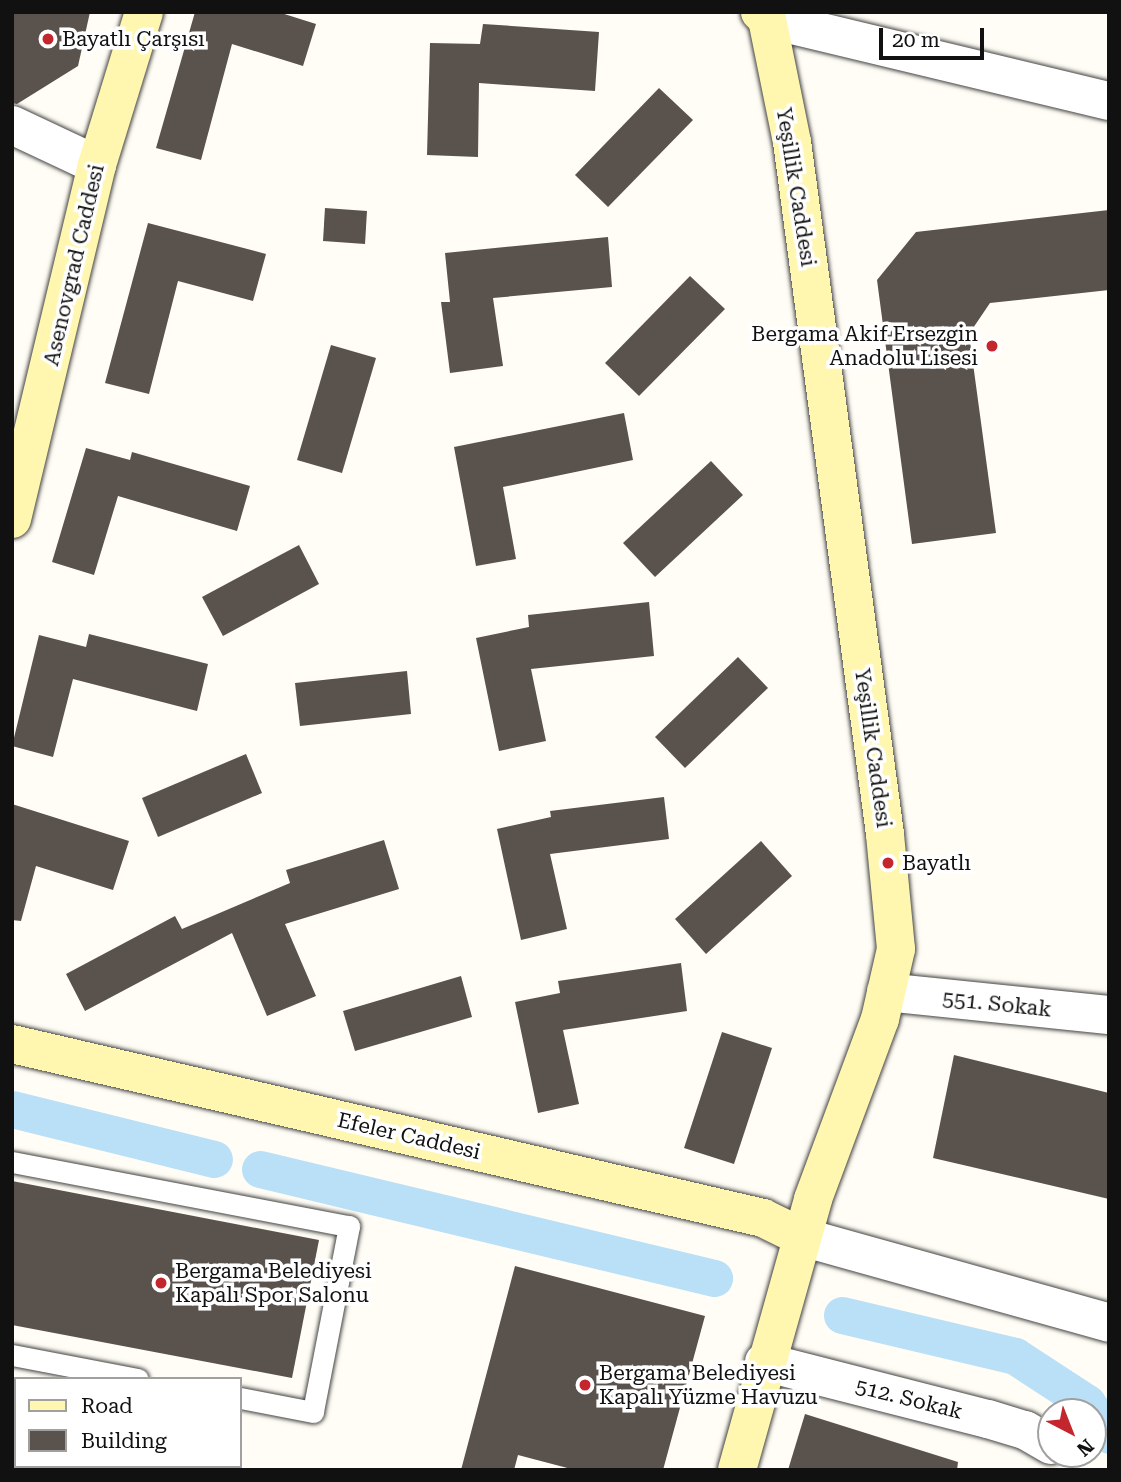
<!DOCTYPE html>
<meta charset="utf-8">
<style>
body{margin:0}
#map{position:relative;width:1121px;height:1482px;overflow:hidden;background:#fffdf5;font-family:"Roboto Serif",serif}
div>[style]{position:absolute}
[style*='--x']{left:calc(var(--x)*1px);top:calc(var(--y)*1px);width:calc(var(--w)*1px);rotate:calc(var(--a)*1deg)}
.canal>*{height:37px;margin:-18.5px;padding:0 18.5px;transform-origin:18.5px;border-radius:18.5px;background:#b9e0f7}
.building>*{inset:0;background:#5a524d}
.roads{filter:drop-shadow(0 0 2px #444) drop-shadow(0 0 2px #444)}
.service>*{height:21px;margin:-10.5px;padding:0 10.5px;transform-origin:10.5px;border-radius:10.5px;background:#fff}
.minor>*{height:38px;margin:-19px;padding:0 19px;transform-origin:19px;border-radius:19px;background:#fff}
.secondary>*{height:38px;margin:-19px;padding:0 19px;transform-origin:19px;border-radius:19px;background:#fff6b0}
.dots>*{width:19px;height:19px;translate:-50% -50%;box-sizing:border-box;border:4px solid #fff;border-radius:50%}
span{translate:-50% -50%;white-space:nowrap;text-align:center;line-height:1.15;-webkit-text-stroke:7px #fff;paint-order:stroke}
.poi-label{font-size:21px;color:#111}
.left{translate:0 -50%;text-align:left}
.right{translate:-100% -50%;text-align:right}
.street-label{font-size:21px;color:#111}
.frame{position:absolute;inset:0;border:14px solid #111;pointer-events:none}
.legend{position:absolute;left:14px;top:1377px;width:228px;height:91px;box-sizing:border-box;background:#fff;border:2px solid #a0a0a0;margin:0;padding:9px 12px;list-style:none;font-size:21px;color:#111}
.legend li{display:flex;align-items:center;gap:14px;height:35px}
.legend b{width:35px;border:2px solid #a0a0a0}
.north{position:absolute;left:1037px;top:1398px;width:70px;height:70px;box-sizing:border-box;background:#fff;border:2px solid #a0a0a0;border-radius:50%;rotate:138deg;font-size:19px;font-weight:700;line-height:28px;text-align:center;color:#111}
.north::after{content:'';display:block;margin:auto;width:24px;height:32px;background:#c4262e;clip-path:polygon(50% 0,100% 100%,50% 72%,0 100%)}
.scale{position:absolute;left:879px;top:28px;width:105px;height:32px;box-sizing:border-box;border:4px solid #111;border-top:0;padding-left:9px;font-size:21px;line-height:24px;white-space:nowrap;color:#111;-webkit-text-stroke:5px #fff;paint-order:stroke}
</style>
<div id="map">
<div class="canal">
<i style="--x:12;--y:1109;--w:208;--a:13.9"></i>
<i style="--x:260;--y:1169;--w:467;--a:13.5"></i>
<i style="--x:842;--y:1315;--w:178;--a:13.3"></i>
<i style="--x:1015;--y:1356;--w:86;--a:33.1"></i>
<i style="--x:1087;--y:1403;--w:39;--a:55"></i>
</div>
<div class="building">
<i style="clip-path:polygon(12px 12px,90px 12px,78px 66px,17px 104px,12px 103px)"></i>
<i style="clip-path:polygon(195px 12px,278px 12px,316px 24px,303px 66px,232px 44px,201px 160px,156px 148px)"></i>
<i style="clip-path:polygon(483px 24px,599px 32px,595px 91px,479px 83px,478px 157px,427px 155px,430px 43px,480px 44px)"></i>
<i style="clip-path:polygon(659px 88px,693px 120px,608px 207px,575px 175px)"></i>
<i style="clip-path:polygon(325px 208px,367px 211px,365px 244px,323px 241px)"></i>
<i style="clip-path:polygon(1109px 210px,1109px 290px,990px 303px,969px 334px,996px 533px,912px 544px,877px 280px,916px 232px)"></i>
<i style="clip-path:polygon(148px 223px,266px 254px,253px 301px,178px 281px,149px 394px,105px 383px)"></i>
<i style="clip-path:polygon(608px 237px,612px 287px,493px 298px,503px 366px,450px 373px,441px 302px,450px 302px,445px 253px)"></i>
<i style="clip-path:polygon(690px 276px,725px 309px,639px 396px,605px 363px)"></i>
<i style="clip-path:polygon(331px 345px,376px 358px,342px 473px,297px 460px)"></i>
<i style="clip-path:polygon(624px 413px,633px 460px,503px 487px,516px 559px,476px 566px,454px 447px)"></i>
<i style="clip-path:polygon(86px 448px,130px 460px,132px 452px,250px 486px,237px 531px,118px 496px,94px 575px,52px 562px)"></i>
<i style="clip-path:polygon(711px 461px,743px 495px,655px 577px,623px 543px)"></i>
<i style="clip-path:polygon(299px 545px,319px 584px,223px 636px,202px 597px)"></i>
<i style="clip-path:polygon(649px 602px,654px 656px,531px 669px,546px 741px,499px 751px,476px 638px,529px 627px,528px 615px)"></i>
<i style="clip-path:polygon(89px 634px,208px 664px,197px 711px,73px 679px,53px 757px,12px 746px,39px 635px,86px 647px)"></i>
<i style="clip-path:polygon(738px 657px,768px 688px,685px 768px,655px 737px)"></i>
<i style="clip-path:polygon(407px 671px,411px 714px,300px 726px,295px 683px)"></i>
<i style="clip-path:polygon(246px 754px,262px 793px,158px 837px,142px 798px)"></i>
<i style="clip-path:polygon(664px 797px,669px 839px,550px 854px,567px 929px,521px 940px,497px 829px,551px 817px,550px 811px)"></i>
<i style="clip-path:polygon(12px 804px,129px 841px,113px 890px,36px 866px,21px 921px,12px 920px)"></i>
<i style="clip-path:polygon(384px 840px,399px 889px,285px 924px,316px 996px,267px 1016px,232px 933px,85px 1011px,66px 974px,175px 916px,182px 929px,290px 883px,286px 870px)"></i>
<i style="clip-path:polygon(761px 841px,792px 876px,706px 954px,675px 919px)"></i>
<i style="clip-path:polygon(681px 963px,687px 1011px,563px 1030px,579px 1104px,538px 1113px,515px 1002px,560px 993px,558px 981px)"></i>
<i style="clip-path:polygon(461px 976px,472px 1017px,355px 1051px,343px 1011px)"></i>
<i style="clip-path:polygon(722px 1032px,772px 1048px,734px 1164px,684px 1148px)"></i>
<i style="clip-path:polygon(954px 1055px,1109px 1093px,1109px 1199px,933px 1158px)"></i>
<i style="clip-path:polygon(12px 1181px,319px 1240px,292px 1378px,12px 1325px)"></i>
<i style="clip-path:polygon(515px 1266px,705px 1316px,663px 1470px,575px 1470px,518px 1455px,514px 1470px,461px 1470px)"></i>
<i style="clip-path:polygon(805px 1414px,958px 1462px,957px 1470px,788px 1470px)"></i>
</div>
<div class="roads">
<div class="service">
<i style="--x:12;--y:1162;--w:343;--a:10.8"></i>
<i style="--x:349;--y:1226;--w:189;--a:101"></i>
<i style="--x:313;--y:1412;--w:74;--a:-169.1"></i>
<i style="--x:12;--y:1355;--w:128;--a:10.8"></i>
</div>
<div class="minor">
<i style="--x:767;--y:19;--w:352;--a:13.5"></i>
<i style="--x:12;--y:125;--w:94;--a:25.2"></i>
<i style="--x:886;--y:992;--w:224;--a:5.9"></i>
<i style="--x:802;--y:1237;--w:319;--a:15.6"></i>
<i style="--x:764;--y:1362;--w:231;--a:14.3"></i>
<i style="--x:988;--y:1419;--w:39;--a:17"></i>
<i style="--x:1025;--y:1430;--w:30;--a:30"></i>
</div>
<div class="secondary">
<i style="--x:12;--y:519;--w:364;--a:-76.5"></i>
<i style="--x:97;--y:165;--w:160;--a:-72.9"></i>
<i style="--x:12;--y:1044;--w:771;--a:13.04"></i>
<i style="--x:763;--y:1218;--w:43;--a:26"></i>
<i style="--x:737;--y:1470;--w:281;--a:-74.3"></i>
<i style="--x:813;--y:1199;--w:192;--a:-69.6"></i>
<i style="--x:880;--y:1019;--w:72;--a:-77.1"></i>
<i style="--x:896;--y:949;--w:116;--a:-95.5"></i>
<i style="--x:885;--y:834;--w:698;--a:-97.65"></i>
<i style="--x:792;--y:142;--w:126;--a:-101.5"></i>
<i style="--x:767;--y:19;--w:10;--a:-135"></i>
</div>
</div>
<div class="dots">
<i style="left:48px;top:39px;background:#c4262e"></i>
<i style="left:992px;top:346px;background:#c4262e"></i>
<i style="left:888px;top:863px;background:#c4262e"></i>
<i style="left:161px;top:1283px;background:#c4262e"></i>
<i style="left:585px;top:1385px;background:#c4262e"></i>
</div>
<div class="poi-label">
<span class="left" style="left:62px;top:39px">Bayatlı Çarşısı</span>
<span class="right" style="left:978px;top:346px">Bergama Akif Ersezgin<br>Anadolu Lisesi</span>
<span class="left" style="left:902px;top:863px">Bayatlı</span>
<span class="left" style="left:175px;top:1283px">Bergama Belediyesi<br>Kapalı Spor Salonu</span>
<span class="left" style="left:599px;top:1385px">Bergama Belediyesi<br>Kapalı Yüzme Havuzu</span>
</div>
<div class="street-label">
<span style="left:796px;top:187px;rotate:81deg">Yeşillik Caddesi</span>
<span style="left:74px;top:265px;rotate:-77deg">Asenovgrad Caddesi</span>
<span style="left:873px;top:748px;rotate:82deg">Yeşillik Caddesi</span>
<span style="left:997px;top:1004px;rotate:6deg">551. Sokak</span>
<span style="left:409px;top:1136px;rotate:13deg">Efeler Caddesi</span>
<span style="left:909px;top:1399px;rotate:14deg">512. Sokak</span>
</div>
<div class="frame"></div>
<ul class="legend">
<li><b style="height:9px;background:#fff6b0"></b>Road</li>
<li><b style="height:19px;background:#5a524d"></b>Building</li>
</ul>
<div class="north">N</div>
<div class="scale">20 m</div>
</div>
